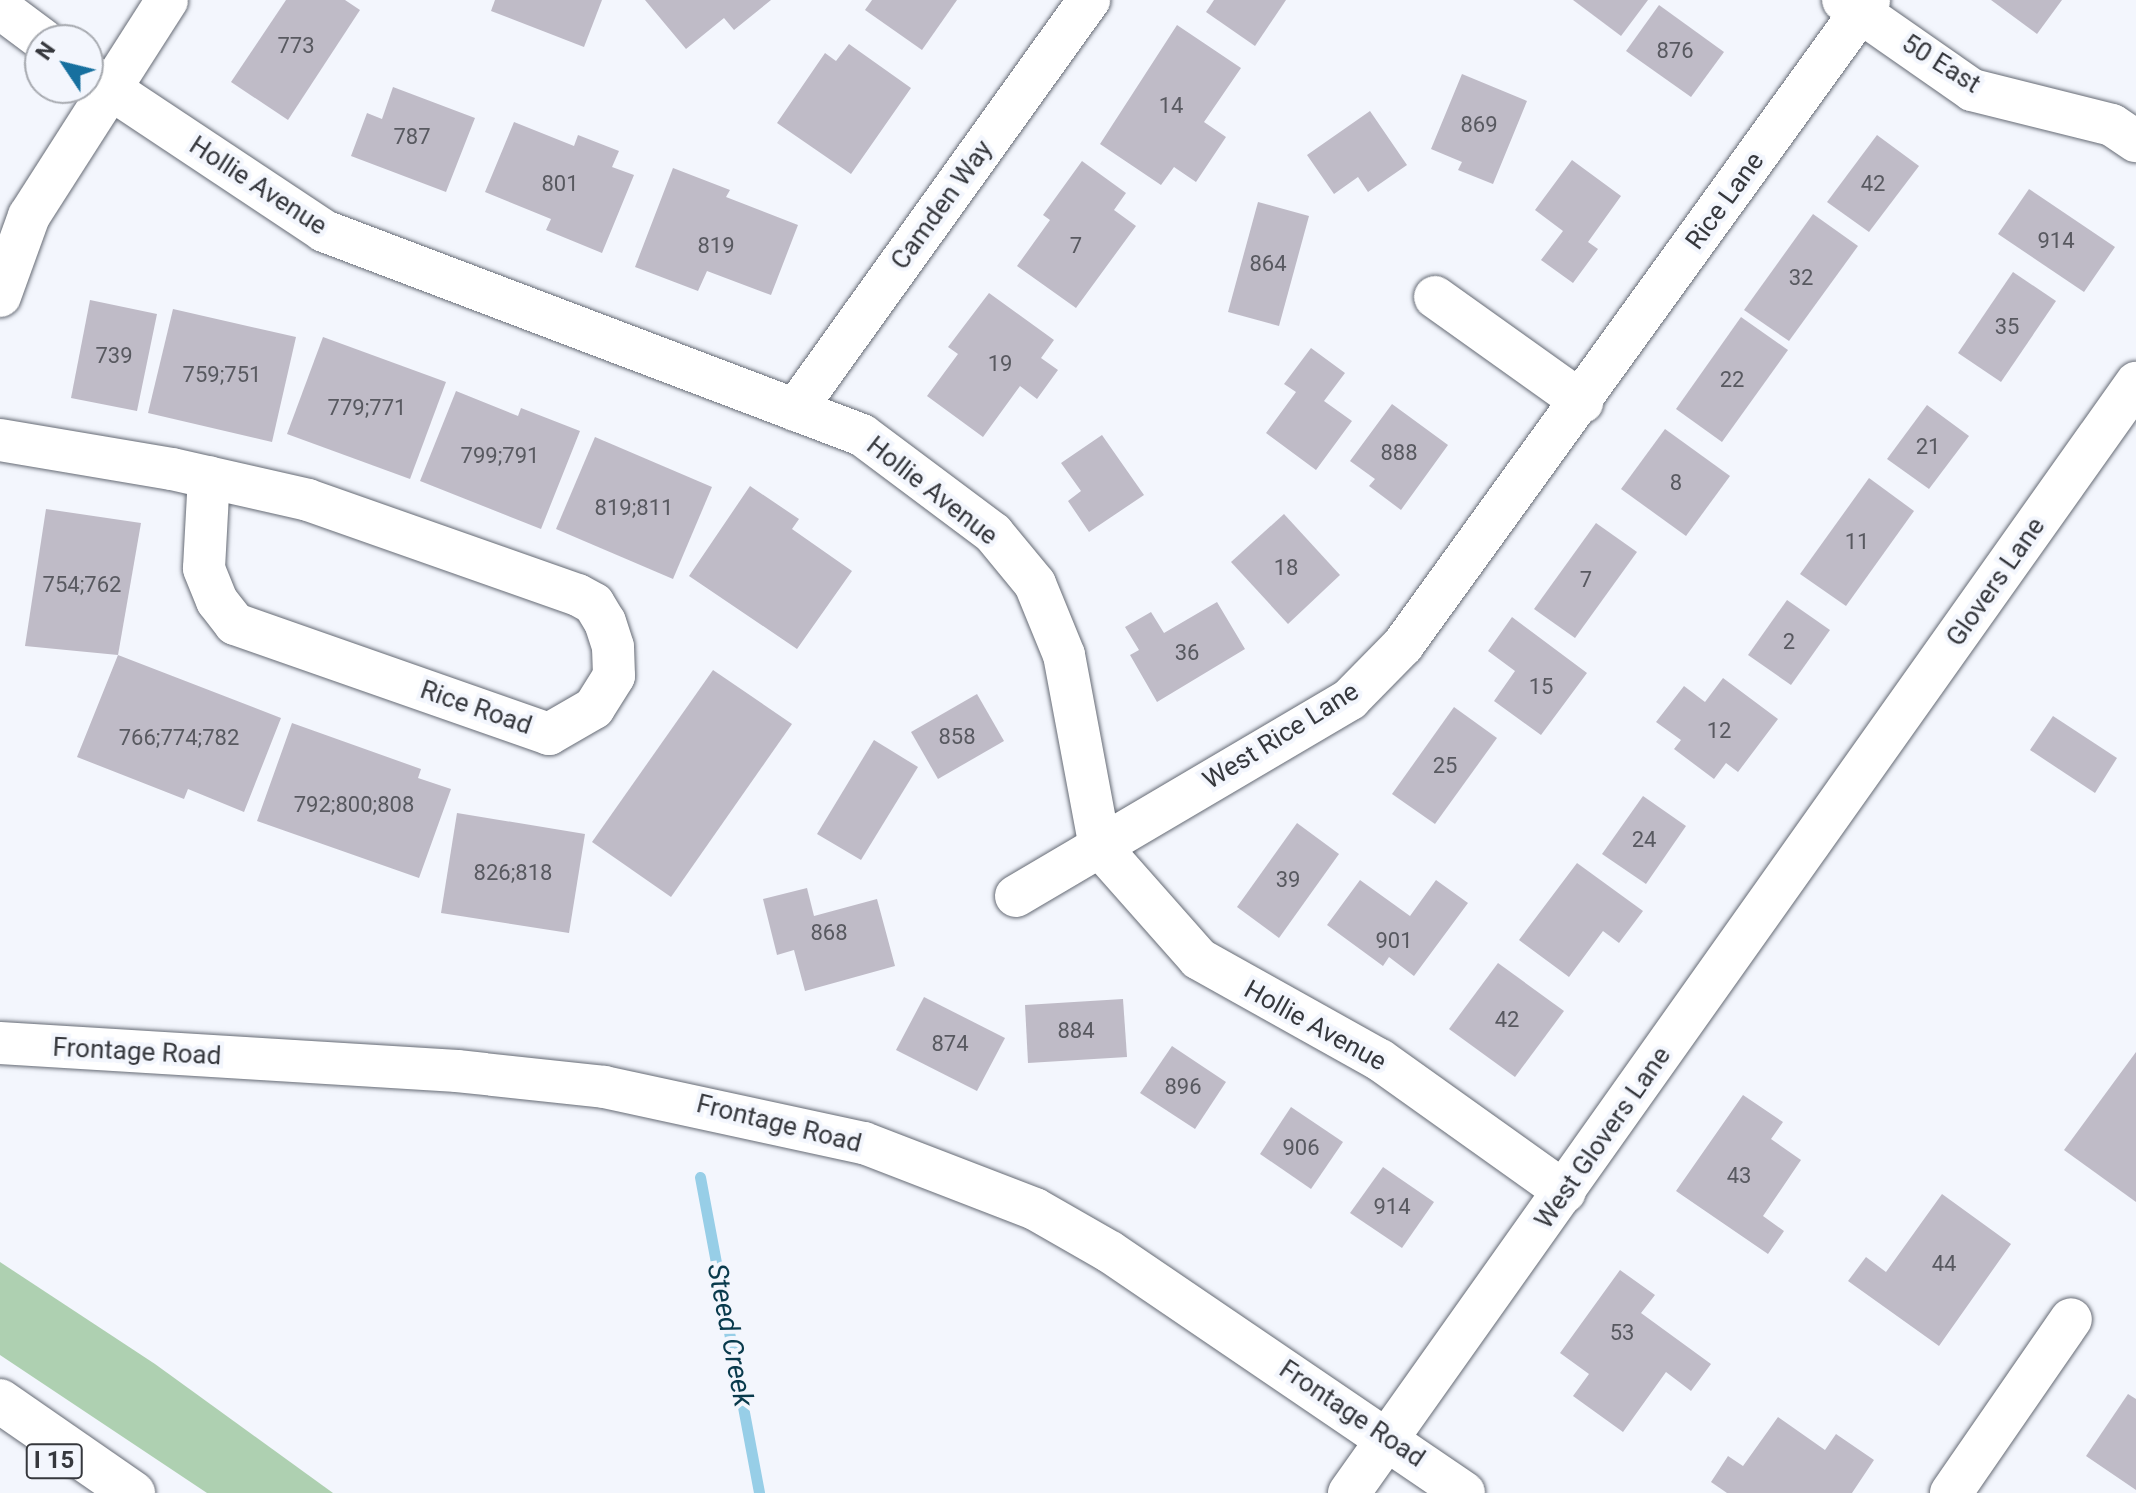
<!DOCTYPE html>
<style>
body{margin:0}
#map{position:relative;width:2136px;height:1493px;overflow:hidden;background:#f3f6fd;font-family:Roboto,sans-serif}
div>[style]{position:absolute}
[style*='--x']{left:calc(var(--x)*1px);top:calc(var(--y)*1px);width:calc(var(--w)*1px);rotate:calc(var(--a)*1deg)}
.green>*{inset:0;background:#aed0b1}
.stream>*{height:11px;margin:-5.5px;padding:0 5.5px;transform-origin:5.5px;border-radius:5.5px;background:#97cee7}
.building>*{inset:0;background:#bfbbc7}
.roads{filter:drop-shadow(0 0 2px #666b75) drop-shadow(0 0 2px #666b75)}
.minor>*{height:42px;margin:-21px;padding:0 21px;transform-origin:21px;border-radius:21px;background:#fff}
.highway>*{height:44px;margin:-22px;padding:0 22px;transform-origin:22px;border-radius:22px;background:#fff}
span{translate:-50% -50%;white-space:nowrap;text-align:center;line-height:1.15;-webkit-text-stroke:8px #f3f6fd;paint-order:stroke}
.number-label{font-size:22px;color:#585960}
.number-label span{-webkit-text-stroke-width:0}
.shield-label span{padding:2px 6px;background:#f3f6fd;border:2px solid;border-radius:6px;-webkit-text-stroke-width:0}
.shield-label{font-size:24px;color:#36383d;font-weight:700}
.street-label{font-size:26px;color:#36383d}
.water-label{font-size:28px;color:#093a4c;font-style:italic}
.north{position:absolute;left:24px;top:24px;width:80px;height:80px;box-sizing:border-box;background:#f3f6fd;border:2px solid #a7aab0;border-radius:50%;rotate:305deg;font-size:22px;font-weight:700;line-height:32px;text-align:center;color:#36383d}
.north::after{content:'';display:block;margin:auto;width:28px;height:36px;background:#17709f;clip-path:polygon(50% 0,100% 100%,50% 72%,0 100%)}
</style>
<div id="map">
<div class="green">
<i style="clip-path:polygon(0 1262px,155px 1364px,333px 1493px,207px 1493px,0 1355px)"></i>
</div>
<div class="stream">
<i style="--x:700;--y:1177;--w:321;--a:79.4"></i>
</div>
<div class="building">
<i style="clip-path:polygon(286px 0,345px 0,360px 10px,288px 120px,231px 82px)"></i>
<i style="clip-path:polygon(495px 0,602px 0,584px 47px,491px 11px)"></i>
<i style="clip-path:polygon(645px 0,771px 0,734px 30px,724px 18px,686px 49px)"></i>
<i style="clip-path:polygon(872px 0,957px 0,922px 50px,865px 10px)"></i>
<i style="clip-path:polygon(1214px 0,1286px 0,1255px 46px,1206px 12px)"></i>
<i style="clip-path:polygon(1573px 0,1648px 0,1621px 36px)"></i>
<i style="clip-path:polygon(1991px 0,2062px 0,2037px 34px)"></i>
<i style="clip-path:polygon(1659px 5px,1724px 52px,1691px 97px,1626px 51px)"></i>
<i style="clip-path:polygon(1177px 25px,1241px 68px,1204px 122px,1226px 137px,1196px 182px,1174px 167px,1161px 185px,1100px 144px)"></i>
<i style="clip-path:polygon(849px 44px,911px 88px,851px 174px,777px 123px,825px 53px,836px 61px)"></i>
<i style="clip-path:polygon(1462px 74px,1527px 101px,1493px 184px,1458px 170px,1462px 162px,1431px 149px)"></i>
<i style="clip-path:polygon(393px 87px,475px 118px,446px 192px,351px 156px,367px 113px,382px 119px)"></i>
<i style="clip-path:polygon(1370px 111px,1407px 165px,1368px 192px,1358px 177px,1334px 194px,1307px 155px)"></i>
<i style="clip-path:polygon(514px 122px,574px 146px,578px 135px,619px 151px,612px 167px,634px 175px,602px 253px,546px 230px,551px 219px,485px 192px)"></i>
<i style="clip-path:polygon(1877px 135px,1919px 166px,1869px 232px,1827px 202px)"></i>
<i style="clip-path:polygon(1572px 160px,1621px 196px,1588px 242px,1598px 249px,1573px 283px,1541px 260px,1563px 231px,1535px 210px)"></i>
<i style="clip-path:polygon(1082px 161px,1126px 193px,1114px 210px,1136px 226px,1076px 308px,1017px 266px,1050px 220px,1043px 215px)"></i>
<i style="clip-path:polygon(673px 168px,730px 190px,726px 197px,798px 225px,771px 295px,707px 271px,698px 291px,635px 267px)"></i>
<i style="clip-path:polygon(2029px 189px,2115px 247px,2084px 292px,1998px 234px)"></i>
<i style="clip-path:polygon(1258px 202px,1309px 216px,1279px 326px,1228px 312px)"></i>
<i style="clip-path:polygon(1813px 214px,1858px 246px,1789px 341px,1744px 310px)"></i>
<i style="clip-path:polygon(2013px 272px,2056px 301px,2001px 382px,1958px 353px)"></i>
<i style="clip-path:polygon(989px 293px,1054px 340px,1041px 358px,1058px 370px,1037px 399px,1020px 386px,983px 437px,927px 396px,958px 354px,948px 347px)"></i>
<i style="clip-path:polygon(90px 300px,157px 314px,137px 411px,71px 398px)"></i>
<i style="clip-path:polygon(173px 309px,296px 337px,272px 442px,148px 413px)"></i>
<i style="clip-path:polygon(1741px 317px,1788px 350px,1722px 442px,1676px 409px)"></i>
<i style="clip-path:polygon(323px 337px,446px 382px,410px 479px,287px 434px)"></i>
<i style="clip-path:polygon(1311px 348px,1345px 373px,1324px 401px,1352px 421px,1316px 470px,1266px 433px,1296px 392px,1284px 384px)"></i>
<i style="clip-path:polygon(456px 391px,518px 416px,521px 408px,580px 431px,541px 529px,420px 481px)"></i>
<i style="clip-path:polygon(1392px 404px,1448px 445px,1401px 510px,1369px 486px,1375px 479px,1350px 461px)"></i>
<i style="clip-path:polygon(1927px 405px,1969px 436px,1929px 489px,1887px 459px)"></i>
<i style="clip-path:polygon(1665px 429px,1730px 476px,1686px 536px,1621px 489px)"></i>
<i style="clip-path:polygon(1102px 435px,1144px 495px,1089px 532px,1068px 501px,1081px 491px,1061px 463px)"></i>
<i style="clip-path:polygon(595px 437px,712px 487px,673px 579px,556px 529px)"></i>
<i style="clip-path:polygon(1869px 478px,1914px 511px,1846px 606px,1800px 574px)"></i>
<i style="clip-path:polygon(750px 486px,799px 519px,792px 529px,852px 571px,797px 649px,689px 576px)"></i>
<i style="clip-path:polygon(46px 509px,141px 523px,118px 655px,25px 646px)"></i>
<i style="clip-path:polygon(1284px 514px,1340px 575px,1288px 624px,1231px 562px)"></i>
<i style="clip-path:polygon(1596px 523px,1637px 552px,1575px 638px,1534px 609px)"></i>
<i style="clip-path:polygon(1787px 600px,1830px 630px,1791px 685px,1748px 655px)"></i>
<i style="clip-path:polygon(1217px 602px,1245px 649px,1157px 702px,1130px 655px,1139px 650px,1125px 627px,1151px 612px,1164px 633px)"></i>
<i style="clip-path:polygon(1512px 617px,1587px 673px,1541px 735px,1494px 701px,1515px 671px,1488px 651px)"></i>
<i style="clip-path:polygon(118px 655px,281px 718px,244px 812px,188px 789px,184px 799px,77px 757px)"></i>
<i style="clip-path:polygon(713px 670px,792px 724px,671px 897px,592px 842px)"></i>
<i style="clip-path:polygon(1723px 678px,1778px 719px,1738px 772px,1726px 763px,1714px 779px,1674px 749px,1681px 740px,1656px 722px,1684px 686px,1705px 702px)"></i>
<i style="clip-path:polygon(977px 694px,1004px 741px,938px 779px,911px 732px)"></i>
<i style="clip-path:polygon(1454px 707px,1497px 738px,1435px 824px,1392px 794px)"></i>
<i style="clip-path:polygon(2053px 716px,2117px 758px,2095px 793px,2030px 750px)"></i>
<i style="clip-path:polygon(292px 723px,421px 769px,418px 778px,451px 789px,419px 878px,257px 821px)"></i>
<i style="clip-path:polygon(874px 740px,918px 767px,861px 860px,817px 834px)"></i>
<i style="clip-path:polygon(1643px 796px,1686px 826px,1646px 884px,1602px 854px)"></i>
<i style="clip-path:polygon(457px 813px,585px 834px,569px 933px,441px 913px)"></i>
<i style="clip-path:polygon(1297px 823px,1339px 854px,1279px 938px,1237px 907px)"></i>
<i style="clip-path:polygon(1577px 863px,1643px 911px,1619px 943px,1603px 931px,1569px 977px,1519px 940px)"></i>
<i style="clip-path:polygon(1360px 880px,1410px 916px,1436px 880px,1468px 903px,1414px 976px,1389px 957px,1383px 966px,1327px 925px)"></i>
<i style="clip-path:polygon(807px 888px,814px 916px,877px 899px,895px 966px,805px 991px,794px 950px,777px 955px,763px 899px)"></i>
<i style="clip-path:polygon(1498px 963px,1564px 1011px,1515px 1077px,1449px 1029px)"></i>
<i style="clip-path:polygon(924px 997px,1005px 1038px,977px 1091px,896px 1050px)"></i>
<i style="clip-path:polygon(1123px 999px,1127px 1057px,1028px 1063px,1025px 1005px)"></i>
<i style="clip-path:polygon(1172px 1046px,1226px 1082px,1195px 1129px,1140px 1093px)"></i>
<i style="clip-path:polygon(2136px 1052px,2136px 1202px,2064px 1150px)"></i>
<i style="clip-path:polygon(1743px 1095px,1783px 1122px,1771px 1139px,1801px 1160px,1763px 1216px,1784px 1231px,1768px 1254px,1676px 1191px)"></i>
<i style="clip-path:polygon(1291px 1107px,1343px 1142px,1311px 1189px,1260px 1154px)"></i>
<i style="clip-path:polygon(1383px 1167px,1434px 1202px,1402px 1248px,1350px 1213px)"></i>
<i style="clip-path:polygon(1942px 1194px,2011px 1244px,1939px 1346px,1848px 1281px,1866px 1257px,1886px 1272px)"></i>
<i style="clip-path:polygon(1620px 1270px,1655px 1295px,1641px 1313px,1711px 1364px,1691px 1391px,1666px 1372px,1623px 1432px,1573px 1396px,1589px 1374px,1560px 1353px)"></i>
<i style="clip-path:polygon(2128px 1394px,2136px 1399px,2136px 1490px,2086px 1456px)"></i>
<i style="clip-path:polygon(1778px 1417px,1825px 1450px,1836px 1434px,1874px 1460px,1852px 1493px,1727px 1493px,1711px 1482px,1728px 1456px,1743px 1466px)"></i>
</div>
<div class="roads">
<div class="minor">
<i style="--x:1843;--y:0;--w:157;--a:34.9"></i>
<i style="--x:1972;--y:90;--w:144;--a:14"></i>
<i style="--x:2112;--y:125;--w:29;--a:34"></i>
<i style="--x:0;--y:8;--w:54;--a:36.7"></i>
<i style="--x:88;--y:74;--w:283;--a:33.6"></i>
<i style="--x:324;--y:231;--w:575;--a:20.77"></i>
<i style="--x:862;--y:435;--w:164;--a:36.8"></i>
<i style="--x:993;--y:533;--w:66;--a:50.5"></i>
<i style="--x:1035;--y:584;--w:77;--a:67.8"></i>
<i style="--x:1064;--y:655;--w:195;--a:79.4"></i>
<i style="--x:1100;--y:847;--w:149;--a:48.5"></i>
<i style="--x:1199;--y:959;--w:207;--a:29.2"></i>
<i style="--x:1380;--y:1060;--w:227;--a:35.5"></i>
<i style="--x:0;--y:296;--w:85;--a:-70.1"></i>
<i style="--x:29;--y:216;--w:256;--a:-57.4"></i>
<i style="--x:1435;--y:297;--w:181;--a:35.5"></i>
<i style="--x:795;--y:410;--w:505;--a:-54.36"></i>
<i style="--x:0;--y:440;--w:174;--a:9.6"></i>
<i style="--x:172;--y:469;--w:139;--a:12.8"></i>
<i style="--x:308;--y:500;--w:286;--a:19.4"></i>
<i style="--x:578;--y:595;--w:18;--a:29"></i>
<i style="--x:594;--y:604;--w:21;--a:59"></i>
<i style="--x:605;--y:622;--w:26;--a:72"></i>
<i style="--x:613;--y:647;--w:29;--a:88"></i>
<i style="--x:614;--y:676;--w:38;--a:122"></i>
<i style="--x:594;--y:708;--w:52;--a:150"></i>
<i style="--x:549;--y:734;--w:333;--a:-160.7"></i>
<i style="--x:235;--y:624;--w:29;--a:-128"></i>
<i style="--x:217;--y:601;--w:35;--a:-112"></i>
<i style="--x:204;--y:568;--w:91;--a:-86.9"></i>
<i style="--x:1016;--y:896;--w:388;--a:-30.5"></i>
<i style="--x:1350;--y:699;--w:76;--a:-45.5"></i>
<i style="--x:1403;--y:645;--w:796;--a:-54.15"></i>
<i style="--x:0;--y:1043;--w:458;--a:3.5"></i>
<i style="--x:457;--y:1071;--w:148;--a:6.2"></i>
<i style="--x:604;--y:1087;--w:266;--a:12.2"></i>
<i style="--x:864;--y:1143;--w:183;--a:21.1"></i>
<i style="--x:1035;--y:1209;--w:86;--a:29.8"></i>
<i style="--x:1110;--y:1252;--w:428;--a:34.2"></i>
<i style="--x:1349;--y:1493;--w:1361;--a:-54.66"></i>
<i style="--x:1951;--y:1493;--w:211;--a:-55.4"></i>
</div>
<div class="highway">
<i style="--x:0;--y:1401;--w:162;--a:34.7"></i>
</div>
</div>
<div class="number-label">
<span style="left:296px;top:46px">773</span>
<span style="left:1675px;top:51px">876</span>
<span style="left:1171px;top:106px">14</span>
<span style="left:1479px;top:125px">869</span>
<span style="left:412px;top:137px">787</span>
<span style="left:560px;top:184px">801</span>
<span style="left:1873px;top:184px">42</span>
<span style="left:2056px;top:241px">914</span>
<span style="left:716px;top:246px">819</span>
<span style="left:1076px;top:246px">7</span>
<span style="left:1268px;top:264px">864</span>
<span style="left:1801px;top:278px">32</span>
<span style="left:2007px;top:327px">35</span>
<span style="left:114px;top:356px">739</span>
<span style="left:1000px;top:364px">19</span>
<span style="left:222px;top:375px">759;751</span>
<span style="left:1732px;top:380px">22</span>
<span style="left:367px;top:408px">779;771</span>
<span style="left:1928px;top:447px">21</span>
<span style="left:1399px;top:453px">888</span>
<span style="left:500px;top:456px">799;791</span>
<span style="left:1676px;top:483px">8</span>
<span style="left:634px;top:508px">819;811</span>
<span style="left:1857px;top:542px">11</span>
<span style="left:1286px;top:568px">18</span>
<span style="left:1586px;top:580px">7</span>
<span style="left:82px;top:585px">754;762</span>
<span style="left:1789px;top:642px">2</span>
<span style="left:1187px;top:653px">36</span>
<span style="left:1541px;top:687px">15</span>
<span style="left:1719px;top:731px">12</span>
<span style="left:957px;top:737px">858</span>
<span style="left:179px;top:738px">766;774;782</span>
<span style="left:1445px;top:766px">25</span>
<span style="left:354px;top:805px">792;800;808</span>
<span style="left:1644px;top:840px">24</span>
<span style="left:513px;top:873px">826;818</span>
<span style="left:1288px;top:880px">39</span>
<span style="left:829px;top:933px">868</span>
<span style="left:1394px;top:941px">901</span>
<span style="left:1507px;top:1020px">42</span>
<span style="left:1076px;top:1031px">884</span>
<span style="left:950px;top:1044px">874</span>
<span style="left:1183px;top:1087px">896</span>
<span style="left:1301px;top:1148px">906</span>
<span style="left:1739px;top:1176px">43</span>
<span style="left:1392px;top:1207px">914</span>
<span style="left:1944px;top:1264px">44</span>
<span style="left:1622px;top:1333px">53</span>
</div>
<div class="shield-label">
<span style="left:54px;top:1461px">I 15</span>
</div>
<div class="street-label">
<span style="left:1941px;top:64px;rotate:32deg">50 East</span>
<span style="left:258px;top:186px;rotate:33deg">Hollie Avenue</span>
<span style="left:1725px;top:201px;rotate:-54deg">Rice Lane</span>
<span style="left:942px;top:205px;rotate:-54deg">Camden Way</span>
<span style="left:932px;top:491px;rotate:38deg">Hollie Avenue</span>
<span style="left:1996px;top:582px;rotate:-55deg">Glovers Lane</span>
<span style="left:476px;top:708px;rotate:19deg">Rice Road</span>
<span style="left:1281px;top:736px;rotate:-32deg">West Rice Lane</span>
<span style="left:1315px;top:1026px;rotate:29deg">Hollie Avenue</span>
<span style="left:137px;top:1052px;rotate:3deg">Frontage Road</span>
<span style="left:779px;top:1124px;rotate:14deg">Frontage Road</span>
<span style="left:1603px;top:1138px;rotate:-55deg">West Glovers Lane</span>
<span style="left:1352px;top:1414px;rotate:34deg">Frontage Road</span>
</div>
<div class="water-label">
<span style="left:730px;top:1335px;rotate:79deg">Steed Creek</span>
</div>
<div class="north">N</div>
</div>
